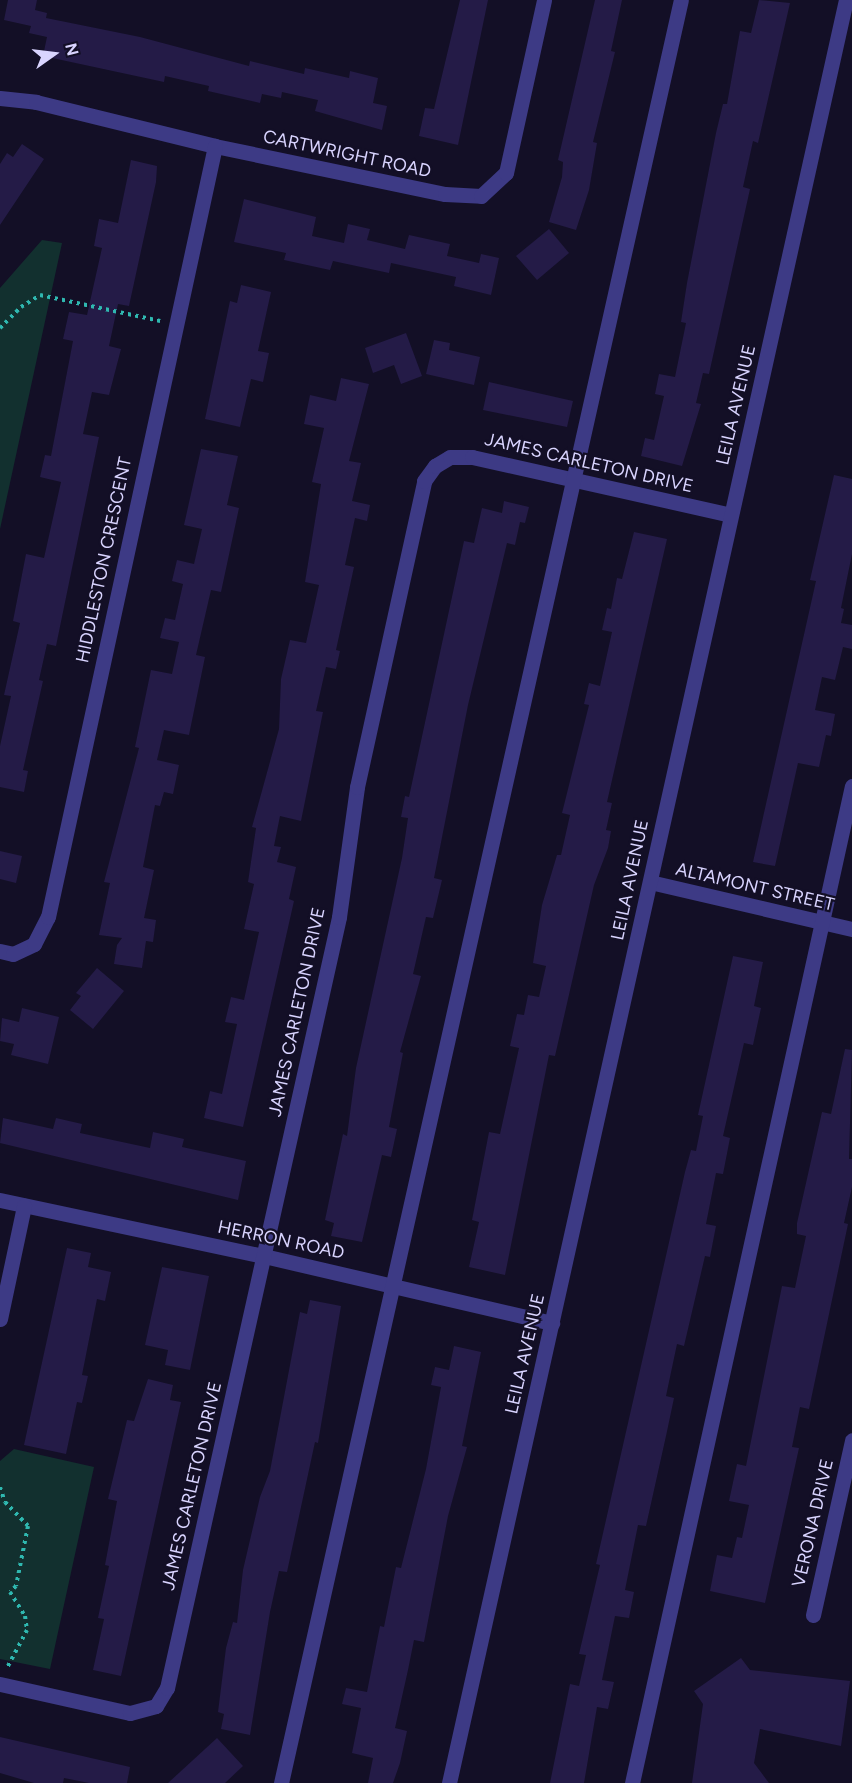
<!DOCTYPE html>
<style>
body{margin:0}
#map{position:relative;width:852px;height:1783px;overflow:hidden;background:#130f26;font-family:Figtree,sans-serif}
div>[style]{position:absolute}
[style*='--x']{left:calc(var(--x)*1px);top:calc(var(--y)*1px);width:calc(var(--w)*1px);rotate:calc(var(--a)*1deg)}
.green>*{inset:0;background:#12302f}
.building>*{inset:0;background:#241b47}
.path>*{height:4px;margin-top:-2px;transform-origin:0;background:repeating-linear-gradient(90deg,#2fb8b0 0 3px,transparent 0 7.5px)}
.minor>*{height:15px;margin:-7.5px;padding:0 7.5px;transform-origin:7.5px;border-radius:7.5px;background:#3d3a85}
span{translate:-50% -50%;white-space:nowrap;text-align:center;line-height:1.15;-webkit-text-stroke:4.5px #130f26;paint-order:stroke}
.street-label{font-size:18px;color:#d9d4ff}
.north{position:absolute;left:24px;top:24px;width:60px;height:60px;-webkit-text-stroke:4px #130f26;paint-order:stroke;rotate:76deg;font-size:16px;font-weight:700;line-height:24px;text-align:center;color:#d9d4ff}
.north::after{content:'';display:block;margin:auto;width:21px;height:27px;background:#d9d4ff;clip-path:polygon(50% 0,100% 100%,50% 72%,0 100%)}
</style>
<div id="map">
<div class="green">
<i style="clip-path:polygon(42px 240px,62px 243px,0 529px,0 288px)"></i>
<i style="clip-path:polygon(14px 1449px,94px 1467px,50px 1669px,0 1659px,0 1461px)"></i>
</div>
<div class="building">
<i style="clip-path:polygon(8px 0,37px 0,35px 10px,47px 13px,46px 18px,140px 37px,249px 66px,250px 61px,304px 74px,305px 68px,349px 78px,350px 71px,378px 78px,373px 103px,387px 106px,382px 130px,315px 111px,318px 100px,282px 92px,281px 98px,262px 94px,260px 103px,208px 91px,209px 86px,165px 76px,164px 82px,43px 56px,47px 37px,29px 33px,31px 26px,4px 20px)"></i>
<i style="clip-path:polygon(460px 0,488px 0,458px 145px,419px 136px,425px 108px,434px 109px)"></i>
<i style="clip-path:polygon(595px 0,622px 0,611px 51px,615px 52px,593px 142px,597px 143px,589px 190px,576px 230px,549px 222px,562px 177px,563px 162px,558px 160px)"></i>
<i style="clip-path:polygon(759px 0,790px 3px,758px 143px,753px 141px,743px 187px,750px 189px,709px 374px,703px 373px,696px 403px,701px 404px,682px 466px,641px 456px,645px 438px,654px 440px,664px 396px,655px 394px,659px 374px,675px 377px,686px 323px,681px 322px,687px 283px,716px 133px,723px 104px,727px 104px,740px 31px,751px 33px)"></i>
<i style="clip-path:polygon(22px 144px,44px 159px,0 225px,0 164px,7px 153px,13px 157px)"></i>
<i style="clip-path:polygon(131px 160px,157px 166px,156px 182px,129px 306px,118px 304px,109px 346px,121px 349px,109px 395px,92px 392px,83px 434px,99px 437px,56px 646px,47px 644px,39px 680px,43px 681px,23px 770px,28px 771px,24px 792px,0 787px,0 746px,11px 696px,4px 695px,20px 623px,13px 621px,26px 554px,44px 558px,61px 482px,40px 477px,45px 455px,51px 456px,73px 341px,63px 339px,69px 312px,87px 315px,102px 248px,94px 246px,99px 219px,118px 223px)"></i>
<i style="clip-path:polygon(244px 199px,316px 217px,312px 236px,344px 243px,348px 224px,370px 229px,367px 240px,405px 249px,409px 235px,450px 244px,447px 256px,479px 263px,481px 254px,499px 258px,491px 295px,454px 286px,456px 277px,391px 263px,389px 273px,333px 261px,330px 270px,284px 260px,286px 253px,234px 242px)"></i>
<i style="clip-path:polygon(549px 229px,569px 253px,537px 280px,516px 256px)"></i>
<i style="clip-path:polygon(241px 285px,271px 292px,258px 351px,269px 353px,263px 382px,251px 379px,240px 427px,205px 419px,230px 301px,237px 303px)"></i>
<i style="clip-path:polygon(406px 333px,422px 376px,401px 384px,394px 365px,373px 373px,365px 348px)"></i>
<i style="clip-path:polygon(434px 340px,450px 343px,449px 350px,480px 357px,474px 385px,426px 374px)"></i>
<i style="clip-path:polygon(341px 378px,369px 384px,349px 461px,361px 463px,352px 501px,370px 505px,367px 521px,355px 518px,345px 565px,354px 567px,336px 650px,340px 651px,336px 669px,326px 667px,316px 711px,323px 712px,301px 821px,280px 816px,274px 846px,281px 847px,277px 862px,296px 867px,289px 899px,294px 901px,243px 1127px,204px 1118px,210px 1091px,222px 1094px,237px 1024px,225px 1022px,231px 997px,244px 1000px,259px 932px,244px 929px,254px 884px,248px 882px,256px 828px,252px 827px,279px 729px,281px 679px,290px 640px,306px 643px,319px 585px,305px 582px,321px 484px,312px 482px,324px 428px,304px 424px,310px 395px,336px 401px)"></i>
<i style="clip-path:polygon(489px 382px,573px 401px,567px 427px,483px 410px)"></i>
<i style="clip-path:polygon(201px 449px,238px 456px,227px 505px,239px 508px,221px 592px,211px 590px,196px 655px,205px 657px,189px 735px,164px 730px,157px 760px,179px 765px,173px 794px,164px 792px,160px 806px,155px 805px,143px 867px,154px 870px,144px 918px,156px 920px,153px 942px,146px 941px,142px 968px,114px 964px,117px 945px,122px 938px,99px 935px,110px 883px,104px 882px,139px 748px,135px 747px,151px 670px,172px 674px,179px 642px,160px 638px,165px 618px,175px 620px,183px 584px,172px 581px,177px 560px,194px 564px,202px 529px,184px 525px)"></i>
<i style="clip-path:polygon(834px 475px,852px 479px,852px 554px,841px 608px,844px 609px,841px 623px,852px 625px,852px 649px,843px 647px,835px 680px,822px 677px,815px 710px,835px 714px,831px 736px,826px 735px,819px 767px,798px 763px,775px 866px,753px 862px,816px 581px,810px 580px)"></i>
<i style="clip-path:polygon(504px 501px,529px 507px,525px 523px,520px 522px,515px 545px,507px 543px,468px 705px,434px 878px,442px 880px,433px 918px,426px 917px,413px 974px,421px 976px,400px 1052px,403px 1053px,389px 1127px,397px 1129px,391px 1157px,382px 1155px,362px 1242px,331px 1236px,334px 1223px,325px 1220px,343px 1134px,347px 1136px,356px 1068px,402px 858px,408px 818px,401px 817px,405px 796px,409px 797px,464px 541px,474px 543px,482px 508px,502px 513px)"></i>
<i style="clip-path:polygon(634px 532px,667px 539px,607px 802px,612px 803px,606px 830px,611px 831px,608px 848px,594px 885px,555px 1056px,549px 1055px,505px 1275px,469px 1267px,479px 1222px,472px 1220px,489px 1132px,500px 1134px,519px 1048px,510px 1046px,517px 1014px,524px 1015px,528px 995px,539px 997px,546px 966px,533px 963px,542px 905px,557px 855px,561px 855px,570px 815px,562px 813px,589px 705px,584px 704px,589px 683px,600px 686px,612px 632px,602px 630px,607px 608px,611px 609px,617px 578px,622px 579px)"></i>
<i style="clip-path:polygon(0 851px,22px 856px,16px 883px,0 879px)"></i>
<i style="clip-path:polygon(733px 956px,763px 962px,754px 1006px,761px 1008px,753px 1045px,744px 1043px,723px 1136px,730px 1138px,723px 1174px,716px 1173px,706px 1224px,716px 1226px,710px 1257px,705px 1256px,684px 1346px,677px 1344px,666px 1396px,674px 1398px,666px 1436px,646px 1526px,638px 1525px,625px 1590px,634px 1592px,629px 1618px,615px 1616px,602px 1680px,614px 1682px,608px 1709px,597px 1707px,584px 1783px,550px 1783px,570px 1684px,579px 1686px,586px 1655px,579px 1654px,600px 1565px,596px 1564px,685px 1172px,691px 1150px,696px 1151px,703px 1116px,698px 1115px)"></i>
<i style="clip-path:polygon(97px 968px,124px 991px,93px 1029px,70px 1010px,81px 996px,76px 993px)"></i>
<i style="clip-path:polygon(22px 1008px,59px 1017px,48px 1064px,11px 1055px,14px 1044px,0 1041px,2px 1018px,19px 1022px)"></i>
<i style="clip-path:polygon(845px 1049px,852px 1050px,849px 1159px,852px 1159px,852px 1187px,844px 1223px,848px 1224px,809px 1409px,800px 1407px,792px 1447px,799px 1448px,765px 1603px,710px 1591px,717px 1555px,732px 1558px,737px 1537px,742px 1538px,749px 1505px,729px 1501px,737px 1464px,746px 1466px,782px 1286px,795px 1288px,806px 1236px,797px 1234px,797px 1223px,822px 1112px,831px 1114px)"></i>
<i style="clip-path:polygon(3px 1118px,53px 1129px,56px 1118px,82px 1124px,80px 1133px,150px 1148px,153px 1132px,184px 1139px,182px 1147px,246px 1161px,238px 1200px,0 1143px)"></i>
<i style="clip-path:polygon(67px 1248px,91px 1253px,88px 1267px,111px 1272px,105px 1301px,97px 1299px,82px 1375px,88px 1376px,82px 1403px,77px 1402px,66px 1454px,24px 1445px)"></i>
<i style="clip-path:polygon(162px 1267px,209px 1276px,190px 1370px,165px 1365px,168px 1350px,145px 1345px)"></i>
<i style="clip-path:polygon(310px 1300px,341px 1306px,318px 1443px,315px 1442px,287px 1572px,279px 1571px,270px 1612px,250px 1735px,221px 1729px,224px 1714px,218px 1712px,226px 1648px,233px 1622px,237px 1623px,243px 1570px,260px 1497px,270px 1471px,300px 1312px,307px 1314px)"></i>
<i style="clip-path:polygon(454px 1346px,481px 1352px,462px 1446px,467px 1447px,448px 1516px,424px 1642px,414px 1640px,408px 1670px,395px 1728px,407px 1731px,400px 1763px,393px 1783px,368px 1783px,373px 1758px,352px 1753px,361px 1708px,342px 1704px,346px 1688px,367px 1692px,380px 1626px,384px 1627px,396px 1567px,401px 1568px,426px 1469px,441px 1387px,431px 1385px,435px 1367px,449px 1370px)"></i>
<i style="clip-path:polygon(148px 1379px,173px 1385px,170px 1400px,181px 1402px,121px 1676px,93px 1670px,104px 1619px,98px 1618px,109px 1566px,105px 1565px,117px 1501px,108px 1499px,127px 1420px,134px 1421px)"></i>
<i style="clip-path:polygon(741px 1658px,750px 1670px,850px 1681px,841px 1746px,760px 1729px,754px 1763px,769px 1783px,692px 1783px,703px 1704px,694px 1691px)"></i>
<i style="clip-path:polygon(0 1737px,130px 1767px,127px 1783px,89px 1783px,64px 1778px,63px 1783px,34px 1783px,0 1773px)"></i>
<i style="clip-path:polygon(217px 1738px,243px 1766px,225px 1783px,168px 1783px)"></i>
</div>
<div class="path">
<i style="--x:0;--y:328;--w:30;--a:-45"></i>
<i style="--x:21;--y:307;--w:22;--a:-32"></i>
<i style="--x:40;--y:295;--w:123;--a:12.2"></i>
<i style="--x:0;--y:1487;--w:16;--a:72"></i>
<i style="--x:5;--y:1502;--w:33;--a:46"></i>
<i style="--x:28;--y:1526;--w:61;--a:101.3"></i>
<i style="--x:16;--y:1586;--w:8;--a:135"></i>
<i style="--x:10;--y:1592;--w:28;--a:58"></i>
<i style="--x:25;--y:1616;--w:14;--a:82"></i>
<i style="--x:27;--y:1630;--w:41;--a:117.8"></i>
</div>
<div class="minor">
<i style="--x:0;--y:98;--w:36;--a:6"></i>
<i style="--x:36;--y:102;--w:184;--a:13.8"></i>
<i style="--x:215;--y:146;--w:235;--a:11.8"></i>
<i style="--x:445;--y:194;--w:36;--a:3"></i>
<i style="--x:481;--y:196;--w:34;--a:-43"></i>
<i style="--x:506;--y:173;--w:177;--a:-77.6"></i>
<i style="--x:650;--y:882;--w:207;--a:13.1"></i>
<i style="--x:0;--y:951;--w:13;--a:13"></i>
<i style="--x:13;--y:954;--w:23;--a:-25"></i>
<i style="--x:34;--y:944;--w:30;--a:-63"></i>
<i style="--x:48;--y:917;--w:789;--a:-77.78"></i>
<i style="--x:0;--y:1200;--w:270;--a:12"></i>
<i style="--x:264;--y:1256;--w:296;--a:13.1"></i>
<i style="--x:0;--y:1319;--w:116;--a:-78"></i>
<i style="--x:813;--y:1615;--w:179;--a:-77.4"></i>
<i style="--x:0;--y:1684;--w:133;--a:12.6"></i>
<i style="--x:130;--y:1713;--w:27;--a:-15"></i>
<i style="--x:156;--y:1706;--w:21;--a:-59"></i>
<i style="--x:167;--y:1688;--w:790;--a:-77.42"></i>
<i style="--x:339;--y:917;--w:131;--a:-82.1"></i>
<i style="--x:357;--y:787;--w:313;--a:-77.6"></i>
<i style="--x:424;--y:481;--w:19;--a:-54"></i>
<i style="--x:435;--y:466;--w:17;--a:-31"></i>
<i style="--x:450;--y:457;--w:22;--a:0"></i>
<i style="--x:472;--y:457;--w:265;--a:12.6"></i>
<i style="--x:281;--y:1783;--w:1827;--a:-77.36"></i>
<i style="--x:449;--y:1783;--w:1827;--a:-77.45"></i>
<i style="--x:632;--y:1783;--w:1021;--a:-77.56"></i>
</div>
<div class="street-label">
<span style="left:347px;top:154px;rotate:12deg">CARTWRIGHT ROAD</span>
<span style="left:736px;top:405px;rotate:-77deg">LEILA AVENUE</span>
<span style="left:589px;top:463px;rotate:13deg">JAMES CARLETON DRIVE</span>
<span style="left:104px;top:560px;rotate:-78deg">HIDDLESTON CRESCENT</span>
<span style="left:630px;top:880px;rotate:-78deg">LEILA AVENUE</span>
<span style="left:755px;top:887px;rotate:13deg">ALTAMONT STREET</span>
<span style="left:297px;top:1012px;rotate:-78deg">JAMES CARLETON DRIVE</span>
<span style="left:281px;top:1240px;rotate:12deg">HERRON ROAD</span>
<span style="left:525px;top:1354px;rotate:-77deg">LEILA AVENUE</span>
<span style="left:192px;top:1486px;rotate:-77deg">JAMES CARLETON DRIVE</span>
<span style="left:813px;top:1523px;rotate:-77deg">VERONA DRIVE</span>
</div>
<div class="north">N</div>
</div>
